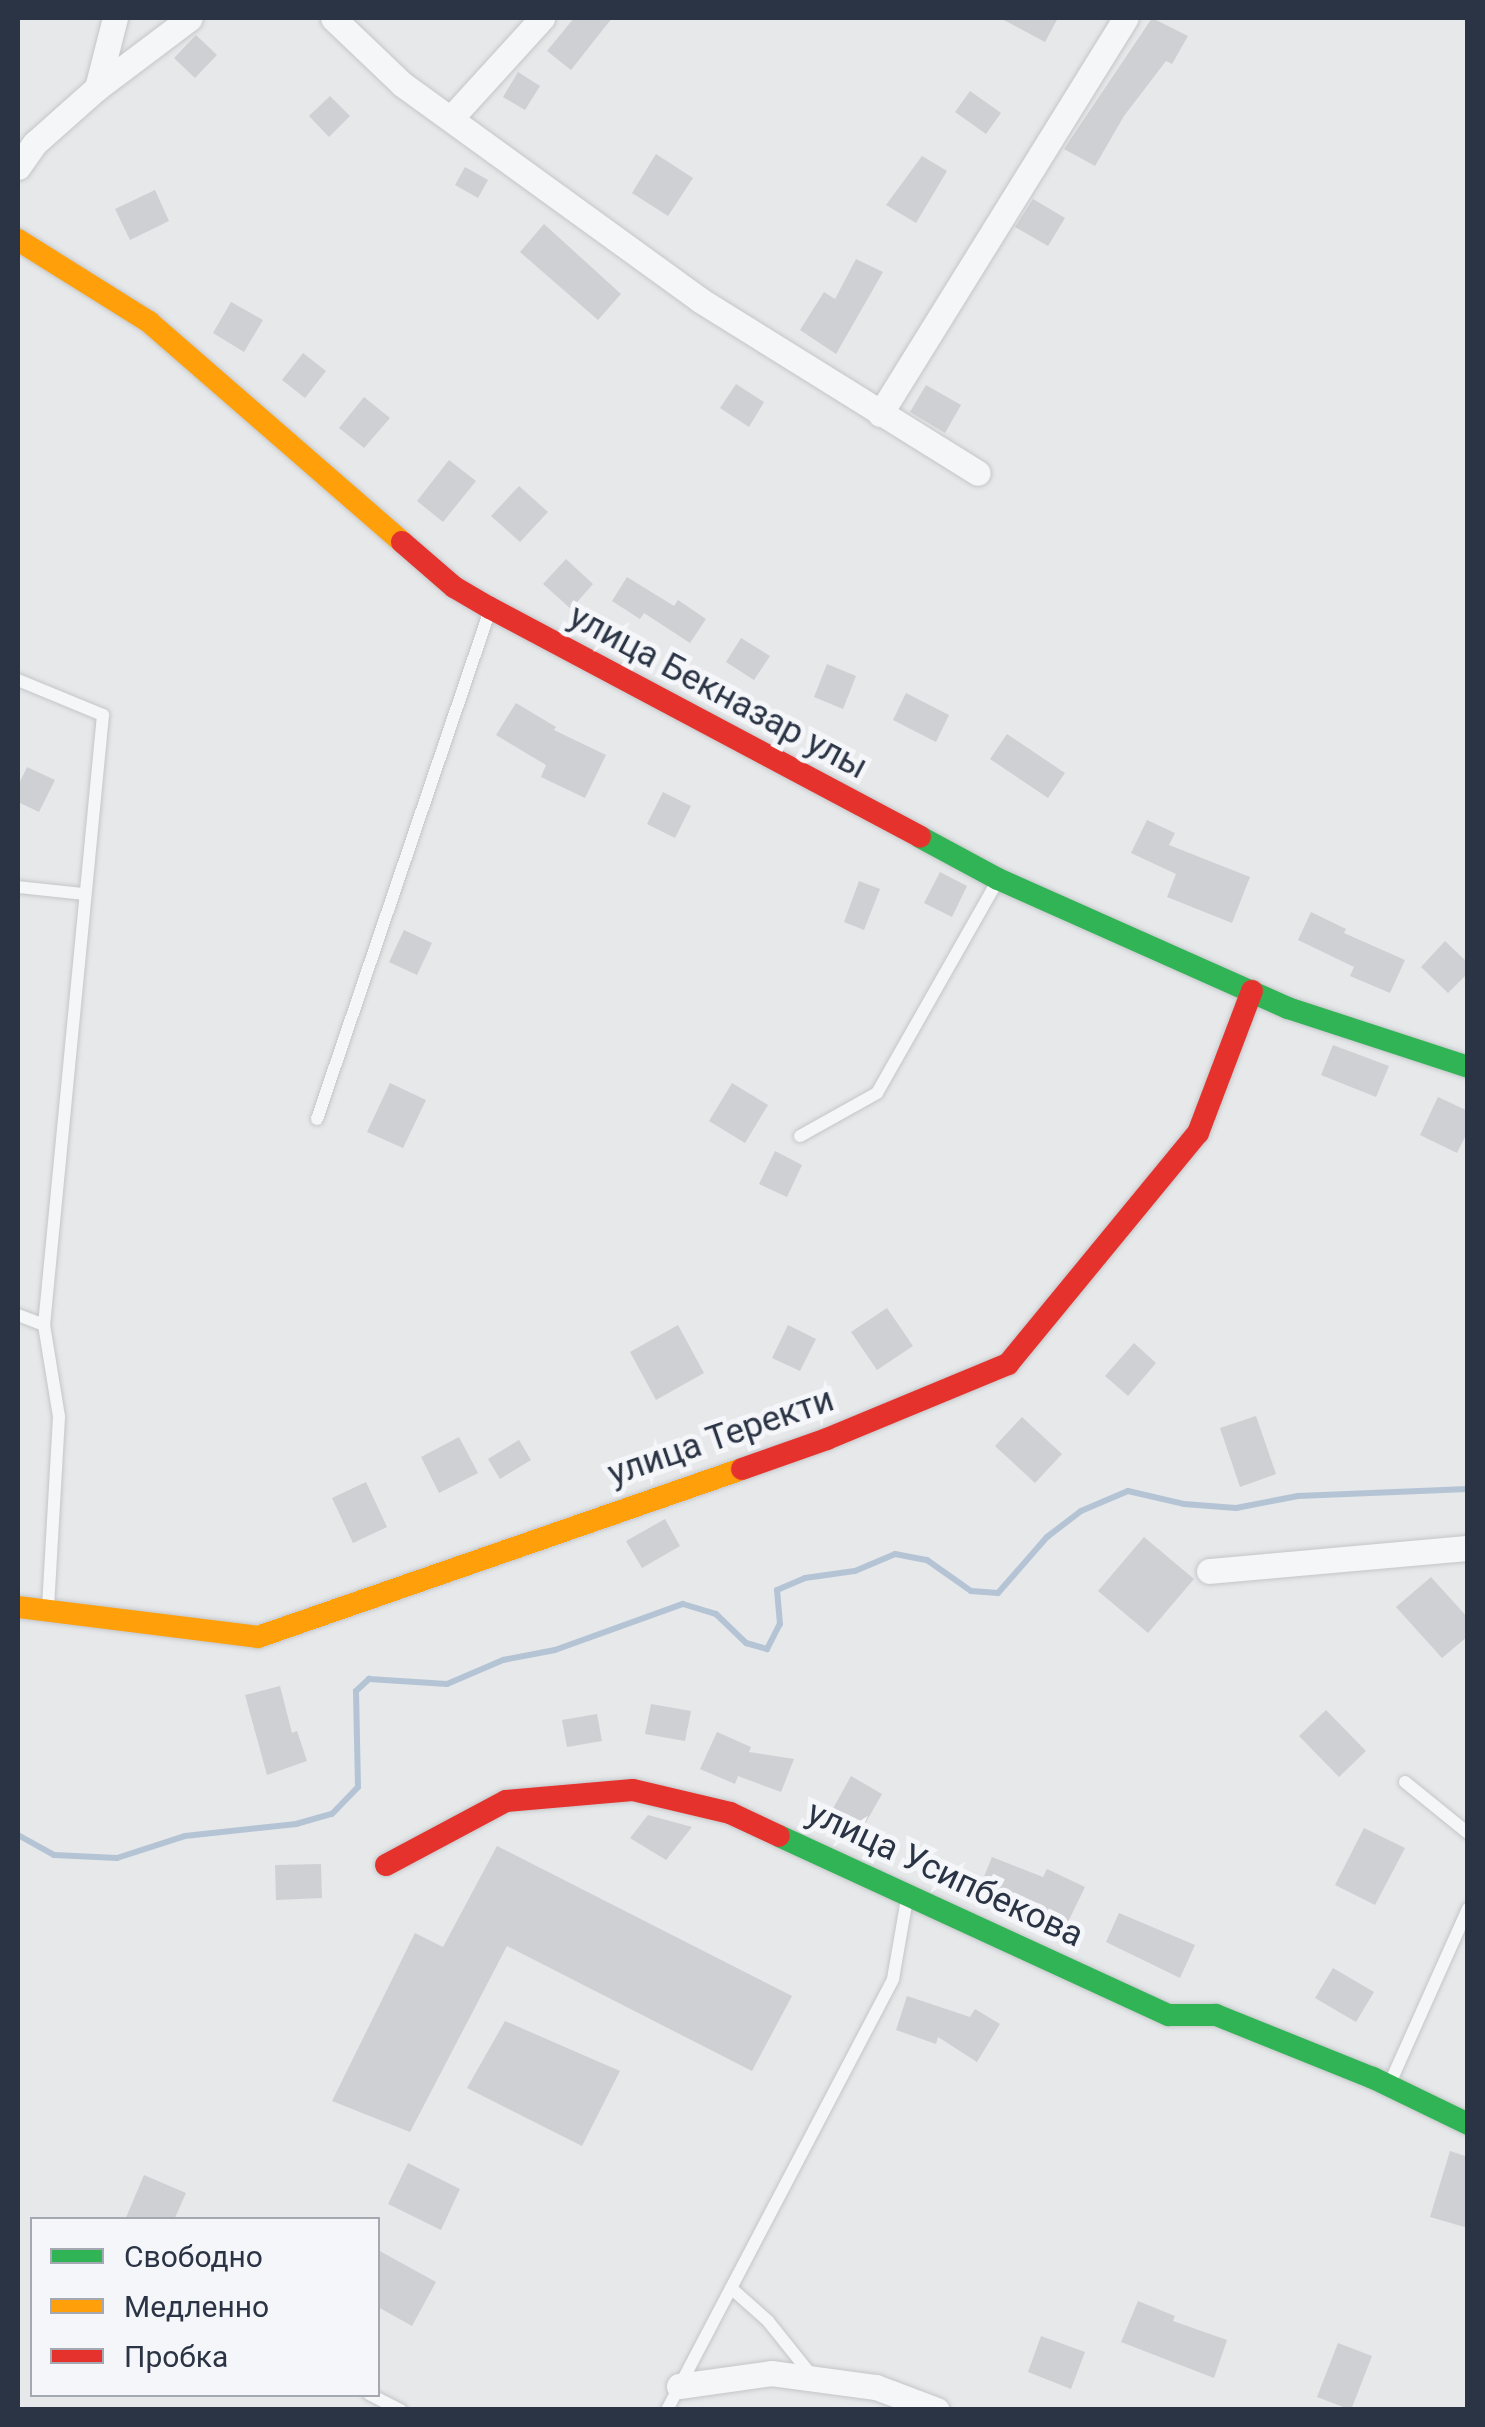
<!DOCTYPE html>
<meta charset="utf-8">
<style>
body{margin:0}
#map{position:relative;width:1485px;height:2427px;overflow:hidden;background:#e6e8ea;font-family:Roboto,sans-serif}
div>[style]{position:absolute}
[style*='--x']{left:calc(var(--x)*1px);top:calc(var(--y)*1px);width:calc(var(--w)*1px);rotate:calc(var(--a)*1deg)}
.stream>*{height:6px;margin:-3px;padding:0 3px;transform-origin:3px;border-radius:3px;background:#b4c4d5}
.building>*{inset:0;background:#ced0d3}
.roads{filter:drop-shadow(0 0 2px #c4c6c8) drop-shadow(0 0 2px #c4c6c8)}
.lane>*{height:12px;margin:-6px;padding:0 6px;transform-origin:6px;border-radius:6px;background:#f5f6f7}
.street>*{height:25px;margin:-12.5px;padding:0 12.5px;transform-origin:12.5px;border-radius:12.5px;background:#f5f6f7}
.fast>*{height:22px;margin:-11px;padding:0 11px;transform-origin:11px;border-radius:11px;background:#30b455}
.slow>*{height:22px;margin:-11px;padding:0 11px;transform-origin:11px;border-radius:11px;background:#ff9f0a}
.jam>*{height:22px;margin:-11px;padding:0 11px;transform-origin:11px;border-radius:11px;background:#e5322d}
span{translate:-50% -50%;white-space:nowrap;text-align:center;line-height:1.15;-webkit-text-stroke:10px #f4f6f9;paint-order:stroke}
.street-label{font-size:35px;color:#2b3445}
.frame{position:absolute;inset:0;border:20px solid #2b3445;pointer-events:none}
.legend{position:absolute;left:30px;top:2217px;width:350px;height:180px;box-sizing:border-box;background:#f4f6f9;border:2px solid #a4a8b1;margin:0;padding:12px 18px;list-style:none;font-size:30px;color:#2b3445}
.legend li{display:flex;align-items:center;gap:20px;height:50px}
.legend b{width:50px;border:2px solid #a4a8b1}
</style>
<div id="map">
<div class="stream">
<i style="--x:18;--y:1835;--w:41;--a:29.1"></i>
<i style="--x:54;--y:1855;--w:63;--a:2.7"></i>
<i style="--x:117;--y:1858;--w:71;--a:-17.9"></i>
<i style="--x:185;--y:1836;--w:112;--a:-6.2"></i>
<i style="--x:296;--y:1824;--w:37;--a:-16"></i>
<i style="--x:332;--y:1814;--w:37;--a:-46"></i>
<i style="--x:358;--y:1787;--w:96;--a:-91.2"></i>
<i style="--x:356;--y:1691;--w:18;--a:-43"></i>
<i style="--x:369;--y:1679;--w:78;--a:3.7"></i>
<i style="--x:447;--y:1684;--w:61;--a:-23.2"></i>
<i style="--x:503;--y:1660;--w:53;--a:-10.9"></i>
<i style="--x:555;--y:1650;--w:136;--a:-19.8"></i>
<i style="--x:683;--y:1604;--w:34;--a:17"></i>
<i style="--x:716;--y:1614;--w:42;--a:44"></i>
<i style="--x:746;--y:1643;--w:22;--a:16"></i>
<i style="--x:767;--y:1649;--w:28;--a:-63"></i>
<i style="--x:780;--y:1624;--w:34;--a:-95"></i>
<i style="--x:777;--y:1590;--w:30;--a:-23"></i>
<i style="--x:805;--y:1578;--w:50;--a:-8"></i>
<i style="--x:855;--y:1571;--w:43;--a:-23"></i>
<i style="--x:895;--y:1554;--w:33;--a:11"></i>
<i style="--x:927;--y:1560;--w:54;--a:35.2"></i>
<i style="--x:971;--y:1591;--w:27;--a:4"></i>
<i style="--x:998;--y:1593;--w:74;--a:-48.8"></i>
<i style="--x:1047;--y:1537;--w:43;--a:-37.4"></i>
<i style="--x:1081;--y:1511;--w:51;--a:-23.1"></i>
<i style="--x:1128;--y:1491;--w:57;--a:13.1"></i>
<i style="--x:1184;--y:1504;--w:52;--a:4.4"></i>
<i style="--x:1236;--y:1508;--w:63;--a:-11"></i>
<i style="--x:1298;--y:1496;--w:170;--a:-2.4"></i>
</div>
<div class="building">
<i style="clip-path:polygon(574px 18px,612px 18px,571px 70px,547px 51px)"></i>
<i style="clip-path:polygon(1000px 18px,1058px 18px,1045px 42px)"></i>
<i style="clip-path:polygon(1152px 18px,1188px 36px,1172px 64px,1166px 61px,1124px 116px,1095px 166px,1064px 149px)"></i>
<i style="clip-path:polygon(196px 35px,217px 55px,195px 78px,174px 58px)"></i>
<i style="clip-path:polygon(518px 72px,540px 86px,525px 110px,503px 97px)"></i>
<i style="clip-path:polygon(970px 91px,1001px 113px,986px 134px,955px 112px)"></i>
<i style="clip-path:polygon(330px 96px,350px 116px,329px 137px,309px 116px)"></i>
<i style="clip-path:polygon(656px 154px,693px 178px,668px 216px,632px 193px)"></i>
<i style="clip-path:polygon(922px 156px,947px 171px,916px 223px,886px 205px)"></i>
<i style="clip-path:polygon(465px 167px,488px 180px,478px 198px,455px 185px)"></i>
<i style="clip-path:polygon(155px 190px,169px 221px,130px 240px,115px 209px)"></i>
<i style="clip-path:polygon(1033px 199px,1065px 218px,1048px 246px,1015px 227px)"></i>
<i style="clip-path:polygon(544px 224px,621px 294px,598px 320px,520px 252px)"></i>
<i style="clip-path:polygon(856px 259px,883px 272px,836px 354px,800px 330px,824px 292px,835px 299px)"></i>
<i style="clip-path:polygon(231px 302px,263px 320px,244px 352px,213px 333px)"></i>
<i style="clip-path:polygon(303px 353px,326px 371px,305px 398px,282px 380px)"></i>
<i style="clip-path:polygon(736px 384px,764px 402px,749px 427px,720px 408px)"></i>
<i style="clip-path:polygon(926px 385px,961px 405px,945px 433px,910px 412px)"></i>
<i style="clip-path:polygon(364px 397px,390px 418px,364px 448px,339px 428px)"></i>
<i style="clip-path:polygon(449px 460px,476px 481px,443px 522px,417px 501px)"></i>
<i style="clip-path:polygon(519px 486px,548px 512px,520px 542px,491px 516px)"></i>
<i style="clip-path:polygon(566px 559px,593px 584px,571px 609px,543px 584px)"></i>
<i style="clip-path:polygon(627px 577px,674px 606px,678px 600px,706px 619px,690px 643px,644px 613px,640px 619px,612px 601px)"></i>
<i style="clip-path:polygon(741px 638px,770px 656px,754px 680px,726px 662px)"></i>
<i style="clip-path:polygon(827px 664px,856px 676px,843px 709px,814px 697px)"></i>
<i style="clip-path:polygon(906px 693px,949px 715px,936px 742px,893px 720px)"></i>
<i style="clip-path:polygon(516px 703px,556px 727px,554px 730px,606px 755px,585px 798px,541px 777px,546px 765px,496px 735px)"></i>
<i style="clip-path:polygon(1007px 734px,1065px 773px,1048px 798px,990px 759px)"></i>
<i style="clip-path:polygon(27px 767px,55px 780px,39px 812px,18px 802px,18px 786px)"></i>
<i style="clip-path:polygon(663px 792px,691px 806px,675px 838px,647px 824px)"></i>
<i style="clip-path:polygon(1147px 820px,1175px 833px,1169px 845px,1250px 877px,1232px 923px,1167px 897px,1176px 874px,1131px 853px)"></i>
<i style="clip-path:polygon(940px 872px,967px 886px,952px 917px,924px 903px)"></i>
<i style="clip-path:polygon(859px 881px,880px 889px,864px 930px,844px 922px)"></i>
<i style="clip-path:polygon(1311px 912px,1346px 929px,1344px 933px,1405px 960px,1390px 993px,1350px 976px,1354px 967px,1298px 940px)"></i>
<i style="clip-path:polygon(404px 930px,432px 943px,417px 975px,389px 962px)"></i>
<i style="clip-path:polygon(1445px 941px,1468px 963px,1468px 973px,1448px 993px,1421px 967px)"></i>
<i style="clip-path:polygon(1333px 1045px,1389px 1066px,1376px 1097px,1321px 1075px)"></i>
<i style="clip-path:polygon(390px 1083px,426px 1100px,403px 1148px,367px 1132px)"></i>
<i style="clip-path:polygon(732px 1083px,768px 1105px,745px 1143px,709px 1121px)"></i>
<i style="clip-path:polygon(1438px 1097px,1468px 1111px,1468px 1131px,1457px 1153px,1420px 1135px)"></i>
<i style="clip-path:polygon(775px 1151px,802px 1165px,787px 1197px,759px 1184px)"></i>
<i style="clip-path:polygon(887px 1308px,913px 1346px,877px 1370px,851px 1332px)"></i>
<i style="clip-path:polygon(678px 1325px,704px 1373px,656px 1400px,630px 1352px)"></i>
<i style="clip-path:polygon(788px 1325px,816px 1339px,800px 1371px,772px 1358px)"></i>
<i style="clip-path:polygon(1134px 1343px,1156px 1363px,1128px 1396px,1105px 1376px)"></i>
<i style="clip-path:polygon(1256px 1416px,1276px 1474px,1240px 1487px,1220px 1428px)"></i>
<i style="clip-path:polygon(1022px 1417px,1062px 1454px,1035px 1483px,995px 1446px)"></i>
<i style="clip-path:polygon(459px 1437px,478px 1473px,439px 1493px,421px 1457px)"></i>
<i style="clip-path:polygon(519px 1440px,531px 1460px,500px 1479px,488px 1459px)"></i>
<i style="clip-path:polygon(366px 1482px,387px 1527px,353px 1543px,332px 1498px)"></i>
<i style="clip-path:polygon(665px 1519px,680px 1546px,642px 1568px,626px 1541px)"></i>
<i style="clip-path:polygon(1144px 1537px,1194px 1579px,1148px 1633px,1098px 1591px)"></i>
<i style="clip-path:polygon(1431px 1577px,1468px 1618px,1468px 1636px,1442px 1658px,1396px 1607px)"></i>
<i style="clip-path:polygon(280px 1686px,292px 1733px,297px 1731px,307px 1761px,267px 1775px,245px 1695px)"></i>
<i style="clip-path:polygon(651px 1704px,691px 1711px,685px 1741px,645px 1734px)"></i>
<i style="clip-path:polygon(1326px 1710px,1366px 1751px,1339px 1777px,1299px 1736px)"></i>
<i style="clip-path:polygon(597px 1714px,602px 1741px,567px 1747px,562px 1720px)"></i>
<i style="clip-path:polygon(717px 1732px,751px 1747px,749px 1752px,794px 1759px,781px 1792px,738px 1776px,735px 1784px,700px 1769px)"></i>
<i style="clip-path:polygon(851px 1776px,882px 1794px,861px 1831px,830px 1814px)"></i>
<i style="clip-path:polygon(648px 1815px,692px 1827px,666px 1860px,630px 1838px)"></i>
<i style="clip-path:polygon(1364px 1828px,1405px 1848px,1375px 1905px,1335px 1885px)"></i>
<i style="clip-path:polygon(497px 1846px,792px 1996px,752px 2071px,507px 1946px,410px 2132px,332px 2101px,415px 1933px,443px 1947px)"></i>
<i style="clip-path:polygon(992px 1857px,1043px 1877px,1047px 1869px,1085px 1887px,1067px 1924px,1012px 1897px,1011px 1901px,979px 1889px)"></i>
<i style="clip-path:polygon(321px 1864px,322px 1898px,276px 1900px,275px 1865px)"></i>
<i style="clip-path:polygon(1119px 1913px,1195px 1945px,1180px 1978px,1106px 1942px)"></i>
<i style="clip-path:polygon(1333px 1968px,1374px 1992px,1356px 2022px,1315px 1998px)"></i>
<i style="clip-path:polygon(907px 1996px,970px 2017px,975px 2009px,1000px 2024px,977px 2062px,938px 2037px,936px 2044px,896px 2030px)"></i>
<i style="clip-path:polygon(505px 2021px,620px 2071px,582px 2146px,467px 2088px)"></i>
<i style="clip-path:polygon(1450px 2151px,1468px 2157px,1468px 2228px,1430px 2217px)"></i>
<i style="clip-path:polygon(408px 2163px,460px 2189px,441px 2230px,388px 2204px)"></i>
<i style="clip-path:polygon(144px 2175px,186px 2193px,174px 2220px,125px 2220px)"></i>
<i style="clip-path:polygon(378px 2250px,436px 2282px,412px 2326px,378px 2307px)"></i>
<i style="clip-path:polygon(1138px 2301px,1175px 2316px,1173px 2321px,1227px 2340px,1214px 2378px,1121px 2342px)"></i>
<i style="clip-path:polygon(1041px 2336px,1085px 2352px,1071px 2389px,1028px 2372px)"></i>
<i style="clip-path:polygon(1338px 2343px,1372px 2356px,1351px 2410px,1317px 2397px)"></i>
</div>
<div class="roads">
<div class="lane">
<i style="--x:18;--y:680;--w:92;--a:22.4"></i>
<i style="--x:103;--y:715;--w:613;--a:95.52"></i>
<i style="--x:44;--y:1325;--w:93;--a:80.7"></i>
<i style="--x:59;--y:1417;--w:192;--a:93.3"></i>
<i style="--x:18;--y:887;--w:66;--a:6.1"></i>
<i style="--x:317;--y:1119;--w:538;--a:-71.23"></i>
<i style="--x:800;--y:1136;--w:88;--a:-29.2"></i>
<i style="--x:877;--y:1093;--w:245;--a:-60.4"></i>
<i style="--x:18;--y:1315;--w:28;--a:21"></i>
<i style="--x:1405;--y:1782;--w:81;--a:39"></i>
<i style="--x:1390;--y:2083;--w:191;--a:-65.9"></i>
<i style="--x:731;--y:2288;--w:50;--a:41.7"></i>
<i style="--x:768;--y:2321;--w:70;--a:51.3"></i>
<i style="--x:369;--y:2394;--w:36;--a:27"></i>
<i style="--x:667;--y:2410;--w:487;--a:-62.3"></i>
<i style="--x:893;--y:1979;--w:81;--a:-80.1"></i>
</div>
<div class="street">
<i style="--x:333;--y:18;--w:95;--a:43.7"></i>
<i style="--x:402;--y:84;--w:368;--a:35.9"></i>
<i style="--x:700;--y:300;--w:327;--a:31.9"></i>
<i style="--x:97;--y:88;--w:72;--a:-75.6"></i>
<i style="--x:452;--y:117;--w:134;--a:-47.7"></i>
<i style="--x:18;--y:167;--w:29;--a:-55"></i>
<i style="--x:35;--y:143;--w:83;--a:-41.6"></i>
<i style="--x:97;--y:88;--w:116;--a:-37"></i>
<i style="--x:880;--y:414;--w:466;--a:-58.2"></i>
<i style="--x:1209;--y:1571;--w:260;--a:-5.1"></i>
<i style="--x:679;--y:2386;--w:93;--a:-8"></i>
<i style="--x:771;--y:2373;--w:106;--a:7.6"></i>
<i style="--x:876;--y:2387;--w:65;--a:20.7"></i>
</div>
<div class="fast">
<i style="--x:920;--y:837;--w:89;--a:28.3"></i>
<i style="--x:998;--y:879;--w:317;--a:24"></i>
<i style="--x:1288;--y:1008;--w:189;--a:18.1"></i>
<i style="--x:779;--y:1836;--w:429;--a:24.7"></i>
<i style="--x:1169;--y:2015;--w:47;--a:0"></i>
<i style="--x:1216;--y:2015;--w:169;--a:21.9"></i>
<i style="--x:1373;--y:2078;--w:106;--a:25.8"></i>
</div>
<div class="slow">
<i style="--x:18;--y:240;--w:155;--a:32"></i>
<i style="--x:149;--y:322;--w:335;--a:41"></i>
<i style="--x:18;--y:1607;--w:242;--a:7.1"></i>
<i style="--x:258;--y:1637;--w:512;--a:-19.14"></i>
</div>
<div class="jam">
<i style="--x:402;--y:542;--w:69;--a:40.9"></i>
<i style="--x:454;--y:587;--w:42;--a:30.3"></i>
<i style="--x:490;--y:608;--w:487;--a:28"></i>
<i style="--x:742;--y:1469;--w:90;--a:-19.4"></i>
<i style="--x:827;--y:1439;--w:196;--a:-22.5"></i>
<i style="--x:1008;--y:1364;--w:299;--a:-50.6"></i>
<i style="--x:1198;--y:1133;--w:152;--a:-69.2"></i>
<i style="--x:386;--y:1865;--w:136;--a:-28.1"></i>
<i style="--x:506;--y:1801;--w:127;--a:-5"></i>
<i style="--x:633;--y:1790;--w:100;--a:13.3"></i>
<i style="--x:730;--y:1813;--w:54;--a:25.1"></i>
</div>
</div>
<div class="street-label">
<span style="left:718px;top:692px;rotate:28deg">улица Бекназар улы</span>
<span style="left:721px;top:1437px;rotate:-19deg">улица Теректи</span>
<span style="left:945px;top:1874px;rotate:25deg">улица Усипбекова</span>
</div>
<div class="frame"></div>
<ul class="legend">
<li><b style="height:12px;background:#30b455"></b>Свободно</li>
<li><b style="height:12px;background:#ff9f0a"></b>Медленно</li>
<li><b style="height:12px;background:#e5322d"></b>Пробка</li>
</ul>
</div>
